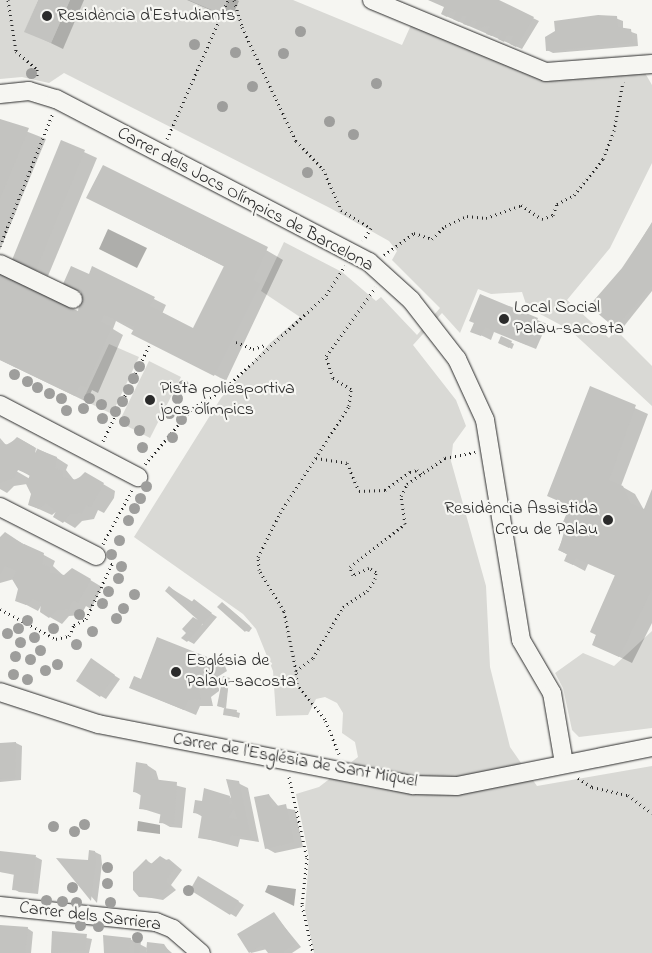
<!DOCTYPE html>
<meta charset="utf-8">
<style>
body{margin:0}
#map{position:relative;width:652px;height:953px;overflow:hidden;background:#f6f6f2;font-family:"Indie Flower",sans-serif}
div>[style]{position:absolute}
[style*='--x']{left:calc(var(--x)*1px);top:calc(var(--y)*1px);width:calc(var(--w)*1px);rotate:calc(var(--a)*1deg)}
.green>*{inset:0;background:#d9d9d5}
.water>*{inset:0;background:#aeaeab}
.shadow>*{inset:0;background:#0003}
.building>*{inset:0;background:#c3c3c0}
.path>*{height:3px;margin-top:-1.5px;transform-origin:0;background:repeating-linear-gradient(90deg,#2b2b2b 0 1px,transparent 0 5px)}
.roads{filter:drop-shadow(0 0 1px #2b2b2b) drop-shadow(0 0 1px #2b2b2b)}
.minor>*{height:18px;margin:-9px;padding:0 9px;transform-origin:9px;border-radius:9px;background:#f6f6f2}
.trees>*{width:11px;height:11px;margin:-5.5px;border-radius:50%;background:#9e9e9c}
.dots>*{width:14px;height:14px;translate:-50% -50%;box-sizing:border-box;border:2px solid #f6f6f2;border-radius:50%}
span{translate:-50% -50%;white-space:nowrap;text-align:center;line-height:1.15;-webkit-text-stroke:4.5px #f6f6f2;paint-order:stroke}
.poi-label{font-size:18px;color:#2b2b2b}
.left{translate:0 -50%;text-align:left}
.right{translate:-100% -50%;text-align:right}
.street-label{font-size:18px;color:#2b2b2b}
</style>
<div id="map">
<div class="green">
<i style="clip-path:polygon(0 0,38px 0,25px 31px,51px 43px,70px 0,189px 0,222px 14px,228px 0,293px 0,402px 45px,411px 25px,545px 81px,645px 73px,652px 85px,652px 163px,610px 248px,567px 300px,609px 338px,616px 330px,652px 366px,652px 406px,570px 330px,527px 307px,522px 292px,491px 294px,478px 289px,460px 333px,442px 313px,413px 345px,456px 400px,466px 426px,453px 444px,451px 461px,486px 586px,490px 667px,510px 747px,537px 786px,652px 766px,652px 953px,314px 953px,305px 910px,309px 857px,296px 794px,319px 787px,358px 757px,355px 742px,342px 733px,343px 713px,337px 703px,325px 697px,316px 699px,308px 715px,276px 716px,273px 671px,256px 629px,243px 614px,134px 537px,221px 398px,270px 343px,300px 317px,261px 291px,284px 242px,342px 272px,376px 301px,381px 297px,417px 335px,440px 308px,392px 260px,397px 251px,389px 241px,330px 208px,64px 73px,49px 83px,22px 77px,0 79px)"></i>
<i style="clip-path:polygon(109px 344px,139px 357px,112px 414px,83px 400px)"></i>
<i style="clip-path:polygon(149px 361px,181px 377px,150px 438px,119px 422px)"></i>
<i style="clip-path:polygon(652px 631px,652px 728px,579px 737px,572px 730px,563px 688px,555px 673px,583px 653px,614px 666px)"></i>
</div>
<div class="water">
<i style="clip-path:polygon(108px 229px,147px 248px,137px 268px,99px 249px)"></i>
<i style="clip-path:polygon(138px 821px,160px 825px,160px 834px,137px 831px)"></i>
<i style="clip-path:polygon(268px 885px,296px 889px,294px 906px,265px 892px)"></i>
</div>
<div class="shadow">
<i style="clip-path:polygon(40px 0,84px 0,63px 49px,26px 31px)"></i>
<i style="clip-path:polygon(187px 0,237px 0,239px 1px,231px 19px)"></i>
<i style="clip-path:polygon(430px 0,496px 0,539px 21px,522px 49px,448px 17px,443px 14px,446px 7px)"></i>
<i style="clip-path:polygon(610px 16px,623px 21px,623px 29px,637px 34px,638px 46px,553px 53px,547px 50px,556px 31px,556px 22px)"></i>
<i style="clip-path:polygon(0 121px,46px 139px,0 250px)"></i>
<i style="clip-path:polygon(62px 142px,97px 158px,48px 276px,13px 260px)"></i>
<i style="clip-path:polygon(88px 198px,266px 250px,283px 260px,226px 381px,116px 321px,113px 329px,123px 335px,98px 393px,92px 390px,87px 402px,0 360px,0 276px,78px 312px,154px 299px,166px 305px,162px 314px,194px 330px,225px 267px)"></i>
<i style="clip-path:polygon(652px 222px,652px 291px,621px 330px,616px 327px,623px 269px)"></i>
<i style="clip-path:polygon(481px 296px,547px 324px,536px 349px,494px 332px,491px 340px,472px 331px)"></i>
<i style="clip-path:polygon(502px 338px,514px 344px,512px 349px,500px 343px)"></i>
<i style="clip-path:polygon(590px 388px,648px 414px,621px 486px,635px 494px,644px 510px,652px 492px,652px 623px,632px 663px,593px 644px,616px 576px,588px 564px,585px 571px,566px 561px,568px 555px,559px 550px,571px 506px,549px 495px)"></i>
<i style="clip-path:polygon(evenodd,0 438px,6px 445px,18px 438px,34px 447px,30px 455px,39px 451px,36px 448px,57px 458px,68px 465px,66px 470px,74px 480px,86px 474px,115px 491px,114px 498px,104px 513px,98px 510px,94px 519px,82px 521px,75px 528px,55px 516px,57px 511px,52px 515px,30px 505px,32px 494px,27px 484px,14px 486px,7px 493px,0 489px,0 438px,13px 466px,30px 476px,30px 479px,11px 468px,13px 466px)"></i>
<i style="clip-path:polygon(5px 534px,55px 561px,53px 566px,65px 577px,72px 569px,102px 587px,91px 609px,86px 606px,81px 615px,69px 616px,62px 624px,41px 612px,42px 604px,38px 611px,17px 600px,19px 589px,14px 579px,0 583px,0 539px)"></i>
<i style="clip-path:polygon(169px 587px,217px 617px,194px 644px,183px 638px,203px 624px)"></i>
<i style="clip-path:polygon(225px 605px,252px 628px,249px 632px,246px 631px)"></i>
<i style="clip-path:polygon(157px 639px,225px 666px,227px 671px,219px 676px,219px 691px,211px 697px,213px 706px,200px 706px,196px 715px,131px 688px,141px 680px)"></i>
<i style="clip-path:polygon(97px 664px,120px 679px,106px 699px,101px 696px)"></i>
<i style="clip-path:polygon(229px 679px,226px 709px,240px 713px,239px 718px,224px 714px,225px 708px,218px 706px)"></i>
<i style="clip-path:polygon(16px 743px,22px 746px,21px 780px,0 782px,0 744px)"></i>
<i style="clip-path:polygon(147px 765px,156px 771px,159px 781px,186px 788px,182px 828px,170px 827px,161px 822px,162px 815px,140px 808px,142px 796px,135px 792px)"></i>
<i style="clip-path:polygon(238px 783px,248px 788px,259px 842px,240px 839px,238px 847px,199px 837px,203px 817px,194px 812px,203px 803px,205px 789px,232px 798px)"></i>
<i style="clip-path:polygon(269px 795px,279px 807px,295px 810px,303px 847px,275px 853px,266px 848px)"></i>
<i style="clip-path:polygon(95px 852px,101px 855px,102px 864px,97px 903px,59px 859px,89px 861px)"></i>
<i style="clip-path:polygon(36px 857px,42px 860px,38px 894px,19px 892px,14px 889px,15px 875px,0 872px)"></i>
<i style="clip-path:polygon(169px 859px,182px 870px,171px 885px,176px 890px,163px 900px,140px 896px,146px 861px,153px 864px)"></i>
<i style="clip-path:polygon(199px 878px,244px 905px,236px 917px,191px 890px)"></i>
<i style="clip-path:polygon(274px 914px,301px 947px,292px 953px,270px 953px,267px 949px,251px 953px,238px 935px)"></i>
<i style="clip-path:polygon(27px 928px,33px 932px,31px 953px,0 953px,0 933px)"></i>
<i style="clip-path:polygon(53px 932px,92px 939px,89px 953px,52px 953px)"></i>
<i style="clip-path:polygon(130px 939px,147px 948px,146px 953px,105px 953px)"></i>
<i style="clip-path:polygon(163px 945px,172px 953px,148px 953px)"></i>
</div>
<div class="building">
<i style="clip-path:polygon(38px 0,70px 0,51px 43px,24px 32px)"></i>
<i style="clip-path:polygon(189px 0,224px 0,219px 13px)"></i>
<i style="clip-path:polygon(428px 0,499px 0,534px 17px,516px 47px,510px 44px,513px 36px,507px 35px,504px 42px,498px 39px,502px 31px,495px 30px,492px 36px,486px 34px,490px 26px,474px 28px,477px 21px,472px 20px,469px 26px,463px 24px,467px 16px,462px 16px,459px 22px,453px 19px,456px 12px,450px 11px,447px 17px,441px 14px,444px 7px)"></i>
<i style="clip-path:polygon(598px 15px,617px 16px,618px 27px,631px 29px,633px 43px,546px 51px,545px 37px,555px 31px,554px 21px)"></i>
<i style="clip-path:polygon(0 119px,29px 128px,0 199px)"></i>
<i style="clip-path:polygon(61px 140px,85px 150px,36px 270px,12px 260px)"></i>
<i style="clip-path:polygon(103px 165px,268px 247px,253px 280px,260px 284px,214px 376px,131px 334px,135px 327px,104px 315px,101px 322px,112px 327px,86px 388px,80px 385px,75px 396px,0 360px,0 273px,78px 311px,81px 292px,63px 284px,71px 266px,89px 274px,92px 266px,155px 297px,150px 306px,193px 328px,224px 266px,86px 198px)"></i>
<i style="clip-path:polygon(652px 223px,652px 286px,615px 328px,589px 306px,622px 268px)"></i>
<i style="clip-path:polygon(480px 294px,538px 318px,527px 345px,485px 327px,481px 336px,470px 332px,474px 323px,469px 321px)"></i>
<i style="clip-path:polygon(501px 336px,512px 341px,509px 348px,498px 343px)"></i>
<i style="clip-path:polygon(590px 386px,636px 405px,609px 480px,623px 486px,630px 503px,644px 509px,652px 489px,652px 589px,619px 657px,592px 645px,596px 635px,590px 632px,615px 575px,576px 558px,573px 565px,564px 561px,567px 554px,558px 550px,565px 533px,559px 531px,570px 506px,547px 496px)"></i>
<i style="clip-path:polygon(17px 437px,36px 448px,35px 454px,37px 449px,57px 457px,55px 468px,63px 471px,62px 477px,77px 480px,85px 472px,104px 483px,91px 507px,86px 505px,82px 513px,70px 514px,63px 523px,53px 517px,56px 511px,46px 503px,39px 509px,28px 505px,31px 494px,26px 484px,30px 475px,18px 470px,14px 478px,0 483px,0 443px,9px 445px)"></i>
<i style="clip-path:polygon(5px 532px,23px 544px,20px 548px,24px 544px,44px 553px,42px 564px,50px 567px,49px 573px,64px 575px,72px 568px,91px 579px,78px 603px,73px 600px,69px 609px,57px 610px,49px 618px,40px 612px,41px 602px,33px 599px,26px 605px,15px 601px,18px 589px,12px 579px,17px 571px,5px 566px,0 575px,0 537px)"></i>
<i style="clip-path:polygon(169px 586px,190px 604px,194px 599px,212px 613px,187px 642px,181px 638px,186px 633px,182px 629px,193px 617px,198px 620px,165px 591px)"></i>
<i style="clip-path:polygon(222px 602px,250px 626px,245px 632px,217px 607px)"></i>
<i style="clip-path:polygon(157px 637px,215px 660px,214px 667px,207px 669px,208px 684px,199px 690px,201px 699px,188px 700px,184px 710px,129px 688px,134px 676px,141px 679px)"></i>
<i style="clip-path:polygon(91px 658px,115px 675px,100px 697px,76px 681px)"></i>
<i style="clip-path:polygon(223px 676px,230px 678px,224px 708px,217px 706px)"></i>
<i style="clip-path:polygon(224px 708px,237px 710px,236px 717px,223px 715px)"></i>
<i style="clip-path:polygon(16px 742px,15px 778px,0 779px,0 743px)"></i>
<i style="clip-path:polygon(136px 762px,147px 764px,152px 779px,177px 782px,174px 824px,159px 823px,161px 811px,139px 809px,141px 793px,133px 792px)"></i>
<i style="clip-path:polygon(evenodd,226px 779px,239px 781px,251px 838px,231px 835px,229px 843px,198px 838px,202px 814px,193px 813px,195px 800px,202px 801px,204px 788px,230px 796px,229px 804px,233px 805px,226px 779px,234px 808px,237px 819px,228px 818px,234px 808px)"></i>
<i style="clip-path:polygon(269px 794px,272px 807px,286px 804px,294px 842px,265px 849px,254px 797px)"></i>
<i style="clip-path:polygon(89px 850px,95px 851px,96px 860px,91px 901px,56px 858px,88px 860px)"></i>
<i style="clip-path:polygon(0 851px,36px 855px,32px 892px,12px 890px,14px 873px,0 872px)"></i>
<i style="clip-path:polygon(160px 856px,176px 866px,166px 881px,171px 886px,156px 898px,139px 897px,133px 890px,133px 872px,146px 859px,151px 864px)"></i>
<i style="clip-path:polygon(198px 876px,239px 901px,230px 915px,190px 890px)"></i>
<i style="clip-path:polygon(274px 912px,296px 943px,282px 953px,268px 953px,262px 945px,249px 953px,237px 934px)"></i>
<i style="clip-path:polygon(0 925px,28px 927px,25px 953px,0 953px)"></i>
<i style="clip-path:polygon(52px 931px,87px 934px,85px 950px,51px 953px)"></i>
<i style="clip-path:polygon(103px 935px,131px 938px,129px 953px,104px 953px)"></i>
<i style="clip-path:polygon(135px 942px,141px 942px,139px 953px,134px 953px)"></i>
<i style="clip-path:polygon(147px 942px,164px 944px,170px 953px,146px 953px)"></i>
</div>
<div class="path">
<i style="--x:8;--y:0;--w:52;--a:81.1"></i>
<i style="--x:16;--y:51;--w:28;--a:41"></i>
<i style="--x:37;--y:69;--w:10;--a:90"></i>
<i style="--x:234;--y:0;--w:28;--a:73"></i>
<i style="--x:242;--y:27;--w:126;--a:64.7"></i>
<i style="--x:296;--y:141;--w:39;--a:46"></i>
<i style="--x:323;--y:169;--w:45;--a:66.3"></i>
<i style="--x:341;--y:210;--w:35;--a:31"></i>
<i style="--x:371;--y:228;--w:15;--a:122"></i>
<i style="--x:167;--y:139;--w:152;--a:-66.3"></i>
<i style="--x:0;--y:246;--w:143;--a:-68.3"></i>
<i style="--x:384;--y:255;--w:37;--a:-36"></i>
<i style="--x:414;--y:233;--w:19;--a:18"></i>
<i style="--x:432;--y:239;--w:18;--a:-45"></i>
<i style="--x:445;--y:226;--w:24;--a:-24"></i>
<i style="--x:467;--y:216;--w:19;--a:6"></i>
<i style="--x:486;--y:218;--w:37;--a:-20"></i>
<i style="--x:521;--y:205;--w:25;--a:34"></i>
<i style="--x:542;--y:219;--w:12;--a:-20"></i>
<i style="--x:553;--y:215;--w:12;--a:-70"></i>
<i style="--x:557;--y:204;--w:19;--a:-28"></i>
<i style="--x:574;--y:195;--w:46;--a:-51.1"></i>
<i style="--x:603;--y:159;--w:30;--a:-69"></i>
<i style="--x:614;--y:131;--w:50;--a:-79.6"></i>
<i style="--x:236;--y:342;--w:18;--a:22"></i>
<i style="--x:253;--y:349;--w:13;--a:-18"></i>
<i style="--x:103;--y:441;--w:106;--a:-64.2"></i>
<i style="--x:316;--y:458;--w:31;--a:9"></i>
<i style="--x:347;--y:463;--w:30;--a:67"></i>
<i style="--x:359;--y:491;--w:26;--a:-2"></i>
<i style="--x:385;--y:490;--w:31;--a:-36"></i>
<i style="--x:410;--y:472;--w:7;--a:-16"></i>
<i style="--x:417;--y:470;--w:6;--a:39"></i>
<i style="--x:145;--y:464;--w:74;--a:-49.4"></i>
<i style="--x:193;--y:408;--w:35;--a:-31"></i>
<i style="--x:223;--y:390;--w:140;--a:-42.7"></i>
<i style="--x:326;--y:295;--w:35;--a:-57"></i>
<i style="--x:103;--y:544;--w:61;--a:-61.8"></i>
<i style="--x:0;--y:609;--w:64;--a:28.2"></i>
<i style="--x:56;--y:639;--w:13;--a:-13"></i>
<i style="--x:69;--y:636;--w:12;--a:-66"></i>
<i style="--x:74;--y:625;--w:13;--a:-27"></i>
<i style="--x:86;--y:619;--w:61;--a:-64.7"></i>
<i style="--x:112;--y:564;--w:3;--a:-162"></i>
<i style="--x:296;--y:671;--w:61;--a:-101.3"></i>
<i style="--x:284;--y:611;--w:48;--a:-121.4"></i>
<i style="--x:259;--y:570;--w:13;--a:-94"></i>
<i style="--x:258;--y:557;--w:49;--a:-63.4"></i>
<i style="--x:280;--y:513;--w:127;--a:-57.2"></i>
<i style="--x:349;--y:406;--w:17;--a:-83"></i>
<i style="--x:351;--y:389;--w:21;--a:-149"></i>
<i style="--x:333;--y:378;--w:23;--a:-108"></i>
<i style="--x:326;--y:356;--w:85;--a:-54.1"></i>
<i style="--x:339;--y:754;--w:38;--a:-112"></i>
<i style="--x:325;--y:719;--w:45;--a:-128.7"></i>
<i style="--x:297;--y:684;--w:13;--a:-94"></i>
<i style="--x:296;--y:671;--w:21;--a:-37"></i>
<i style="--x:313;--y:658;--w:59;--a:-59.5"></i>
<i style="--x:343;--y:607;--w:29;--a:-34"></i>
<i style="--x:367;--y:591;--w:14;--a:-56"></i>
<i style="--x:375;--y:579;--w:7;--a:-82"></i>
<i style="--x:376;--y:572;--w:8;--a:-150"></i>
<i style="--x:369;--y:568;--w:17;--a:156"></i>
<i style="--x:353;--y:575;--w:9;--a:-111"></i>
<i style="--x:350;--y:567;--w:70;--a:-38"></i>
<i style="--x:405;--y:524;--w:28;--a:-98"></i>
<i style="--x:401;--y:496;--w:13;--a:-63"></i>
<i style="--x:407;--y:484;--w:46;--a:-34.4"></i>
<i style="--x:445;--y:458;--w:31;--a:-11"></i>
<i style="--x:289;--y:777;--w:83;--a:77.5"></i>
<i style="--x:307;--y:858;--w:47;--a:96.1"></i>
<i style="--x:302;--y:905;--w:49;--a:77.1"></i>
<i style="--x:578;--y:778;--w:17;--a:33"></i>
<i style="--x:592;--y:787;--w:37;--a:13"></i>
<i style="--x:628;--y:795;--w:30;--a:37"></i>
</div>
<div class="roads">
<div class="minor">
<i style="--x:372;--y:0;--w:188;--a:22.5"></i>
<i style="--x:546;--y:72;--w:106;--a:-4.3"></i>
<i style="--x:0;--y:94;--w:29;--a:-6"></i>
<i style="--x:29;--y:91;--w:28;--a:17"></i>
<i style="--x:56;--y:99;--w:353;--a:27.5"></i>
<i style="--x:369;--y:262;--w:57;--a:42.1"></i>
<i style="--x:411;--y:300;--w:75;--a:52.1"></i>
<i style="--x:457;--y:359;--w:67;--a:65.3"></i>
<i style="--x:485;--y:420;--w:223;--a:80.7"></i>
<i style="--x:521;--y:640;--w:61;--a:59.7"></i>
<i style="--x:552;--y:693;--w:71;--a:80.3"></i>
<i style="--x:0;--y:264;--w:81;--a:25.6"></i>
<i style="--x:0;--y:405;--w:156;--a:27.6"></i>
<i style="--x:0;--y:507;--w:108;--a:27"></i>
<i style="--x:0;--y:692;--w:103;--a:18.1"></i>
<i style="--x:98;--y:724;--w:321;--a:11"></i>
<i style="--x:413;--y:785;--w:44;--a:1.3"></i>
<i style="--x:457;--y:786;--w:199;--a:-11.3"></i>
<i style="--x:0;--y:906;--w:157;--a:5.9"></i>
<i style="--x:156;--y:922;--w:18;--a:22"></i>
<i style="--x:173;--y:929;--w:37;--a:41"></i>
</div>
</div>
<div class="trees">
<i style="left:300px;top:31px"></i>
<i style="left:194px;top:44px"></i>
<i style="left:235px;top:52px"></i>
<i style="left:283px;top:53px"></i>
<i style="left:31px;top:73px"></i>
<i style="left:376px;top:83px"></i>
<i style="left:252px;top:86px"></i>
<i style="left:222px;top:106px"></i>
<i style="left:329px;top:121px"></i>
<i style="left:353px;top:134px"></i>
<i style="left:307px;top:172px"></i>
<i style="left:139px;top:366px"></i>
<i style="left:14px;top:374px"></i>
<i style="left:133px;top:378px"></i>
<i style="left:27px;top:381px"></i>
<i style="left:183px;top:385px"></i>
<i style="left:37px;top:387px"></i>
<i style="left:128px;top:389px"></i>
<i style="left:49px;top:393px"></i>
<i style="left:61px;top:398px"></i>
<i style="left:89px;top:398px"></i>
<i style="left:177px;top:398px"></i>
<i style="left:122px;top:401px"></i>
<i style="left:101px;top:404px"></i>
<i style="left:83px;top:408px"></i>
<i style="left:66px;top:410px"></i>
<i style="left:115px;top:411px"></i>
<i style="left:169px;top:413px"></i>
<i style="left:102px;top:418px"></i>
<i style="left:181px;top:419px"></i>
<i style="left:124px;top:421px"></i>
<i style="left:139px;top:430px"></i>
<i style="left:172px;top:437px"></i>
<i style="left:142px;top:447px"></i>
<i style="left:146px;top:486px"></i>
<i style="left:140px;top:498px"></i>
<i style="left:134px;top:508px"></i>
<i style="left:128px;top:520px"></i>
<i style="left:119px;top:540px"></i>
<i style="left:111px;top:554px"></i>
<i style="left:121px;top:566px"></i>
<i style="left:118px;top:578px"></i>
<i style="left:108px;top:591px"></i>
<i style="left:134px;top:594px"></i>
<i style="left:102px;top:603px"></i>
<i style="left:123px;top:608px"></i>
<i style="left:79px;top:614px"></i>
<i style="left:116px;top:618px"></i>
<i style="left:27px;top:620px"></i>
<i style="left:18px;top:628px"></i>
<i style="left:53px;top:628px"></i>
<i style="left:92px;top:631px"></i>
<i style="left:7px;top:633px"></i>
<i style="left:34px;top:637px"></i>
<i style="left:20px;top:642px"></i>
<i style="left:76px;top:644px"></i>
<i style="left:40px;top:650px"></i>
<i style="left:15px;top:656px"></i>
<i style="left:30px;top:659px"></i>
<i style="left:57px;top:664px"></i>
<i style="left:45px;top:670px"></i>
<i style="left:13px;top:674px"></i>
<i style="left:27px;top:679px"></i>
<i style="left:84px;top:824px"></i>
<i style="left:53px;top:826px"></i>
<i style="left:74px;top:831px"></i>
<i style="left:107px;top:867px"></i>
<i style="left:107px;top:883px"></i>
<i style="left:72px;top:887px"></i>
<i style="left:188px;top:890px"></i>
<i style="left:46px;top:900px"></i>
<i style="left:62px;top:901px"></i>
<i style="left:76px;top:902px"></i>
<i style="left:110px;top:902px"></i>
<i style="left:80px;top:925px"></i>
<i style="left:98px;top:926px"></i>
<i style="left:137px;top:937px"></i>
</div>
<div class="dots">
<i style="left:47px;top:16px;background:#2b2b2b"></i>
<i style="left:504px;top:319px;background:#2b2b2b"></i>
<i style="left:150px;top:400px;background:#2b2b2b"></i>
<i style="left:608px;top:520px;background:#2b2b2b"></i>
<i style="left:176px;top:672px;background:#2b2b2b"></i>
</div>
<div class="poi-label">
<span class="left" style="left:57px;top:16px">Residència d'Estudiants</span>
<span class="left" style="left:514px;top:319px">Local Social<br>Palau-sacosta</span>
<span class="left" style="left:160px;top:400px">Pista poliesportiva<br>jocs olímpics</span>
<span class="right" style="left:598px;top:520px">Residència Assistida<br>Creu de Palau</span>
<span class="left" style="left:186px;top:672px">Església de<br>Palau-sacosta</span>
</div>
<div class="street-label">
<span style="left:245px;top:200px;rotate:28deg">Carrer dels Jocs Olímpics de Barcelona</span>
<span style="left:295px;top:761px;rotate:10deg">Carrer de l'Església de Sant Miquel</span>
<span style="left:90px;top:917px;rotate:7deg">Carrer dels Sarriera</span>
</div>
</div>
